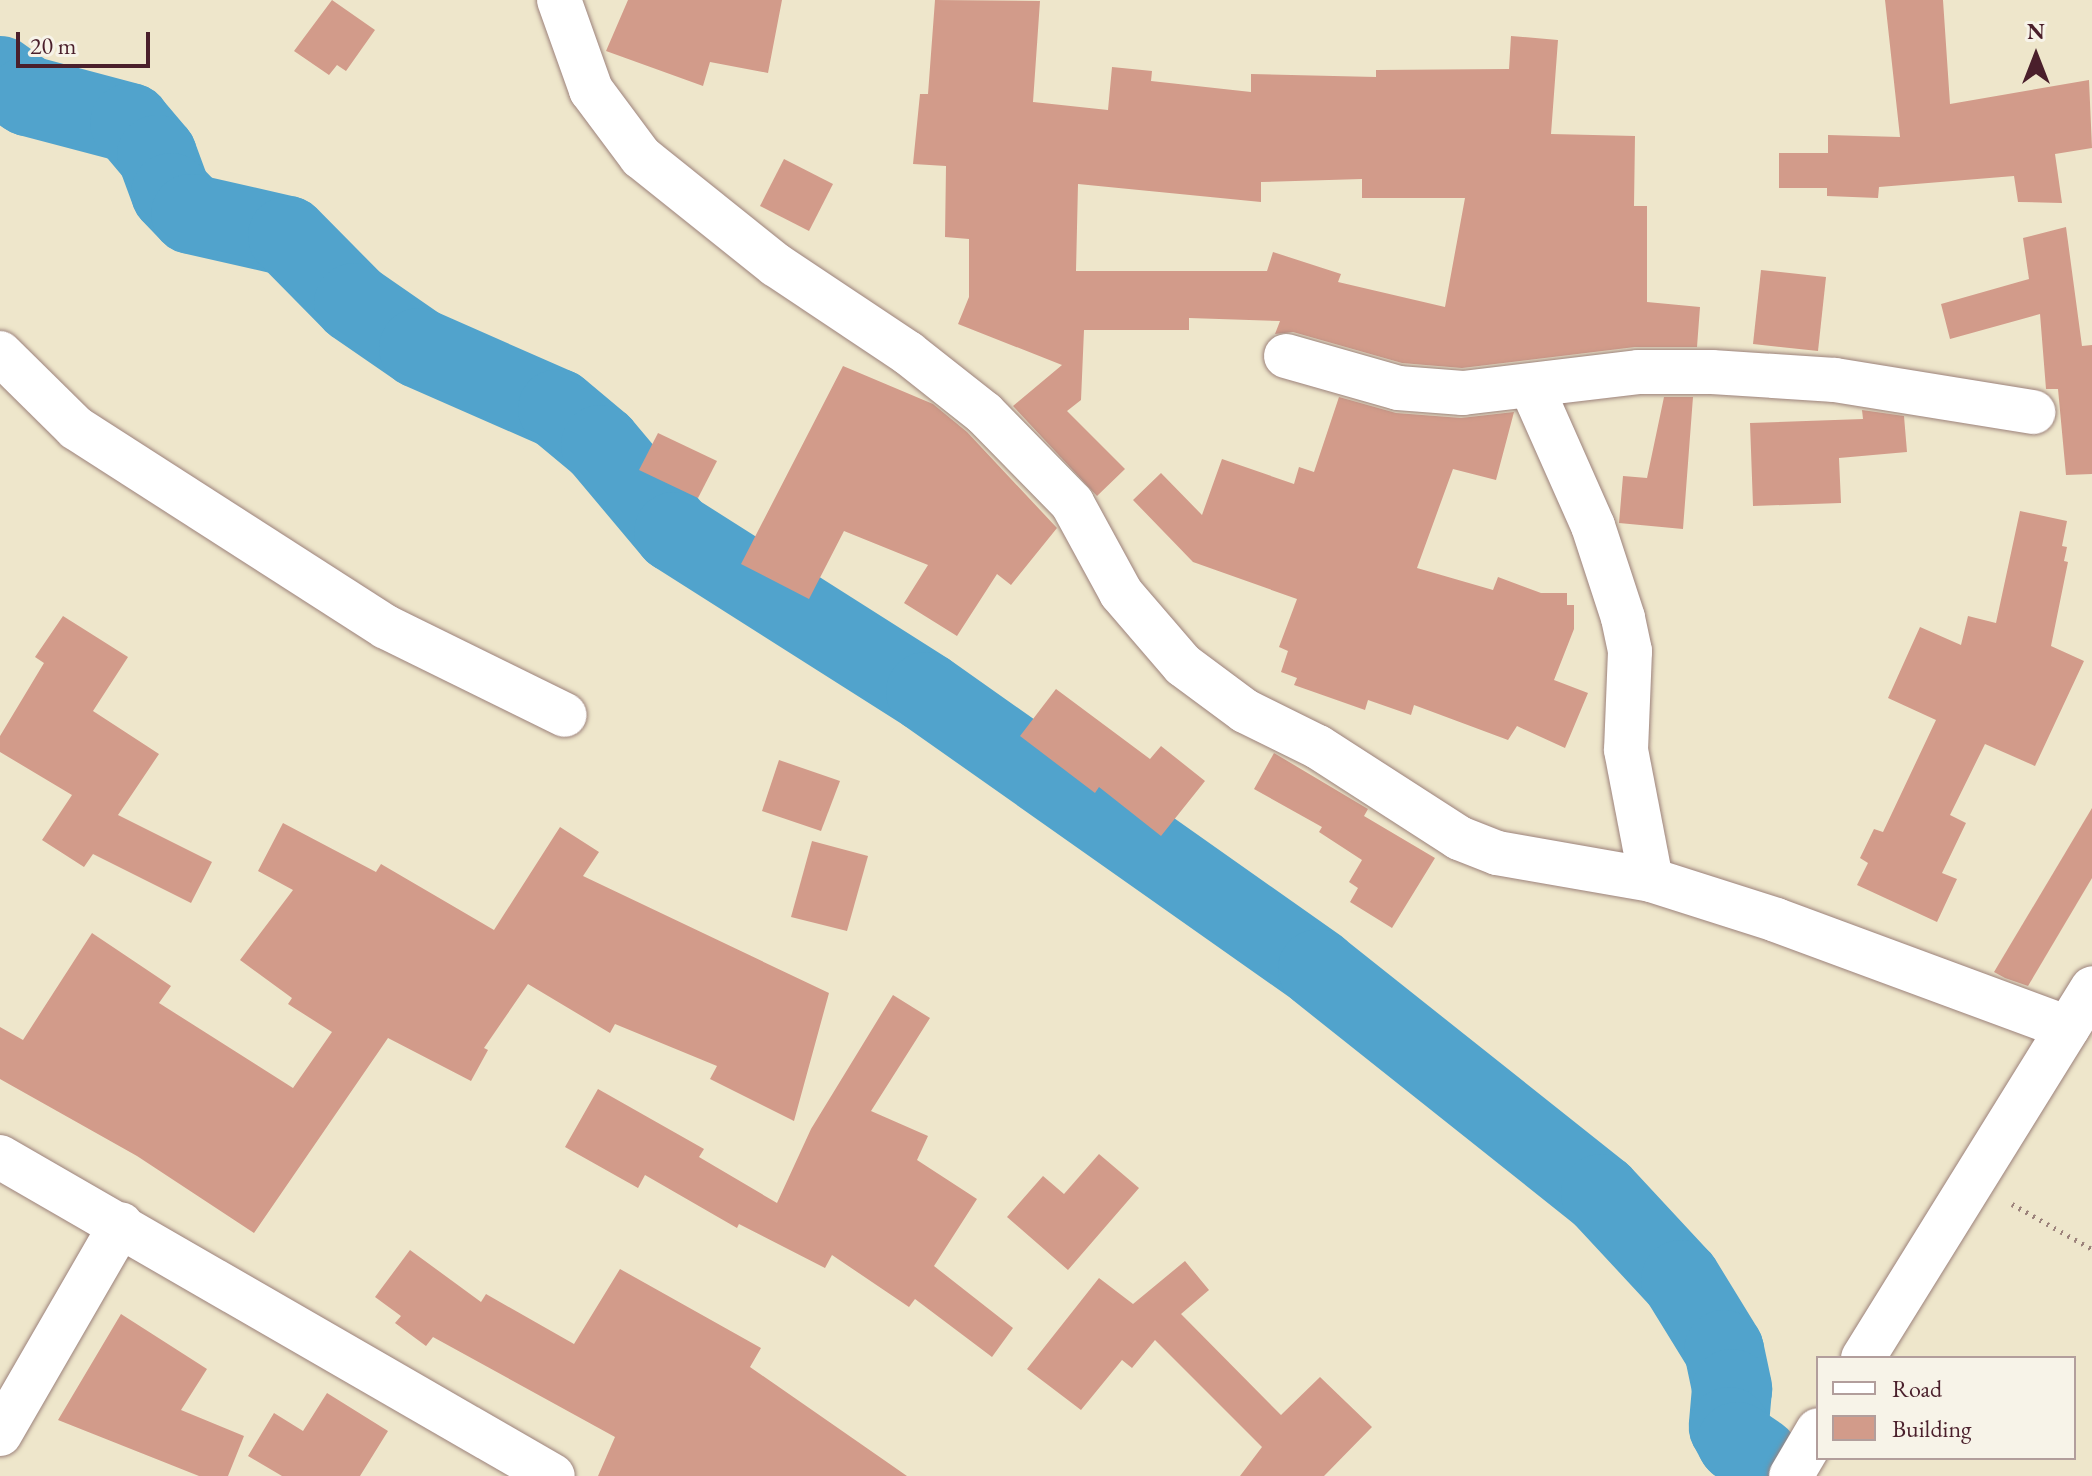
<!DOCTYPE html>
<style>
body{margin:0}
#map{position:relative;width:2092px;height:1476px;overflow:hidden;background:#eee6cb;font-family:"EB Garamond",serif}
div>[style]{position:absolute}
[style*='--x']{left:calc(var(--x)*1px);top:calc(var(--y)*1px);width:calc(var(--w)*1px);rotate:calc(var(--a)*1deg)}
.river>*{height:80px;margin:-40px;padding:0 40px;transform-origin:40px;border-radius:40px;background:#51a3cc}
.building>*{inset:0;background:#d29b8a}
.path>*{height:5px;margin-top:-2.5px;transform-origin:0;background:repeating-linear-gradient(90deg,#9c827b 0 2px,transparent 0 8px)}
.roads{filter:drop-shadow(0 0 2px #9c827b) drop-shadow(0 0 2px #9c827b)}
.minor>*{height:44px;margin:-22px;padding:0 22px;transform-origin:22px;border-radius:22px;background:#fff}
span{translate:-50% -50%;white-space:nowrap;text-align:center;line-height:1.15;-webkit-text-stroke:7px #f7f3e8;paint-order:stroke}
.legend{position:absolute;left:1816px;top:1356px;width:260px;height:104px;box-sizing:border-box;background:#f7f3e8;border:2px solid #b29e9c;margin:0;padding:10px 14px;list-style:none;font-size:24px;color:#4a1f2b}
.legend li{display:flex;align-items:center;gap:16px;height:40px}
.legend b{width:40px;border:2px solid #b29e9c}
.north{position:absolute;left:1996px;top:16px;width:80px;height:80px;-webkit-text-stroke:6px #f7f3e8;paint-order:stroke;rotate:0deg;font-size:22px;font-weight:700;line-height:32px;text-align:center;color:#4a1f2b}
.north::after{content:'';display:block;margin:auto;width:28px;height:36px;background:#4a1f2b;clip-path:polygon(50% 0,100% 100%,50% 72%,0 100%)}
.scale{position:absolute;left:16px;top:32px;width:134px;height:36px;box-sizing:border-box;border:4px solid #4a1f2b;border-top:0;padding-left:10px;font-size:24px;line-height:28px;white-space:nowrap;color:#4a1f2b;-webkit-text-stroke:6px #f7f3e8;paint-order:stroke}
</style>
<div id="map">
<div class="river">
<i style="--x:0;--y:76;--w:34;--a:36"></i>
<i style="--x:28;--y:96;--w:106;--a:14.8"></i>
<i style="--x:130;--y:123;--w:42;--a:49.8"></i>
<i style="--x:157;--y:155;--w:40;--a:69.8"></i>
<i style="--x:171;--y:193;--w:29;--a:46"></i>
<i style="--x:191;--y:214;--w:99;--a:12.8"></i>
<i style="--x:288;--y:236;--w:94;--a:45.4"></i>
<i style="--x:354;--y:303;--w:79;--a:34.7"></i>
<i style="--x:419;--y:348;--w:152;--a:23.7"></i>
<i style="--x:558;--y:409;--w:56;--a:39.9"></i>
<i style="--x:601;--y:445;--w:114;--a:50"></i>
<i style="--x:674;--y:532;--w:299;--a:32.4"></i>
<i style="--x:926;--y:692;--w:480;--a:35.2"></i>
<i style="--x:1318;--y:969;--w:362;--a:38.5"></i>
<i style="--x:1601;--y:1194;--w:117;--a:47.1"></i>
<i style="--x:1681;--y:1280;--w:82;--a:58.4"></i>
<i style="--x:1724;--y:1350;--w:40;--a:78"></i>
<i style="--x:1732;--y:1389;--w:38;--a:95"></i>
<i style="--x:1729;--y:1427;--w:17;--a:62"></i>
<i style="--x:1737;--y:1442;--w:27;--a:34"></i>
</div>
<div class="building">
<i style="clip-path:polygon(332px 0,375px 30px,346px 71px,337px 65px,329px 75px,294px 51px)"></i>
<i style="clip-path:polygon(628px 0,782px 0,768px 73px,710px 62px,703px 86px,606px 51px)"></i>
<i style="clip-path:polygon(evenodd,935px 0,1040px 1px,1033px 102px,1108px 110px,1112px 67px,1152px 71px,1151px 81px,1251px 92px,1251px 74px,1376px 77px,1376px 70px,1509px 69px,1511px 36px,1558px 40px,1551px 134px,1635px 136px,1634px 206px,1647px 206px,1647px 302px,1700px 307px,1697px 347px,1635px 347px,1462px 368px,1402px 363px,1293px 332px,1275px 334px,1280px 321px,1189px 318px,1189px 330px,1084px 330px,1081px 400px,1067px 411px,1125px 469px,1097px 496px,1013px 406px,1062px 365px,958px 324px,969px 297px,969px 239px,945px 237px,946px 166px,913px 164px,920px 94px,928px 94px,935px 0,1362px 179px,1362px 198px,1465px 198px,1445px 307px,1338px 282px,1341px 274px,1273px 252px,1267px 271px,1076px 271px,1078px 184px,1261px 202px,1261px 182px,1362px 179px)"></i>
<i style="clip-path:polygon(1885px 0,1943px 0,1950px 104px,2089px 80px,2092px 148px,2055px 154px,2062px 203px,2018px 202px,2014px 176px,1879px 187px,1878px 198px,1827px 196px,1827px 188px,1779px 188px,1779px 153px,1828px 153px,1828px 135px,1900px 137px)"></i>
<i style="clip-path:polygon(784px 159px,833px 184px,809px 231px,760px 206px)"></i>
<i style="clip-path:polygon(2066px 227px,2082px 346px,2092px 345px,2092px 474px,2066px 475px,2058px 389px,2046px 389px,2040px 314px,1950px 339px,1941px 304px,2029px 279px,2023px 238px)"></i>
<i style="clip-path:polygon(1761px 270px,1826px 277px,1818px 351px,1753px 344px)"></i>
<i style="clip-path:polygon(843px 366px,933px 404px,967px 432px,1057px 528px,1011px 585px,997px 574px,957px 636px,904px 603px,928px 565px,844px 531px,809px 599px,741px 564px)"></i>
<i style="clip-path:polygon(1339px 397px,1396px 413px,1461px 418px,1514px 412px,1496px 480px,1453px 469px,1417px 568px,1493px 590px,1498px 577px,1541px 593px,1567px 593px,1567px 605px,1574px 605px,1574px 629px,1554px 680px,1588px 693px,1565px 748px,1517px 726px,1508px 740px,1414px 705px,1411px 715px,1368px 700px,1365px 710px,1294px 685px,1297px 678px,1281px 672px,1288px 651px,1279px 647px,1297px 599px,1193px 562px,1133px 500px,1161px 473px,1202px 515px,1222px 459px,1294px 484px,1299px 467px,1314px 472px)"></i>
<i style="clip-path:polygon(1664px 397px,1693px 397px,1683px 529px,1619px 523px,1623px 476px,1647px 478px)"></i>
<i style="clip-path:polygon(1862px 410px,1904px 416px,1907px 452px,1839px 458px,1841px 503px,1753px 506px,1750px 423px,1863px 419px)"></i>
<i style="clip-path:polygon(658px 433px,717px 461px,698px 498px,639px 470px)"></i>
<i style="clip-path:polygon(2020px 511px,2067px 521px,2062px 546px,2067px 547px,2064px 561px,2068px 562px,2051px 646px,2084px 661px,2035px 766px,1985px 744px,1950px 815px,1966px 823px,1942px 873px,1957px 879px,1937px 922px,1857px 885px,1868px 863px,1860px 858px,1874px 829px,1883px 832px,1936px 720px,1888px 698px,1920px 627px,1961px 645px,1968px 616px,1996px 623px)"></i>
<i style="clip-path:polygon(63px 616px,128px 657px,93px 711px,159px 754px,118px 815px,212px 862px,191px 903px,93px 854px,84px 867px,42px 840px,72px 795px,0 752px,0 736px,44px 663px,35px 657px)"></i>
<i style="clip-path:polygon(1056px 689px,1150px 759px,1161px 746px,1205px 781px,1161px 836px,1099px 787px,1095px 793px,1020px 736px)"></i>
<i style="clip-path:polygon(1274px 753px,1368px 809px,1364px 816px,1435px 858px,1392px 928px,1350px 902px,1358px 888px,1349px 882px,1362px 860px,1319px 832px,1322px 827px,1254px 789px)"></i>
<i style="clip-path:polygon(779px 760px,840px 781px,821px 831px,762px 811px)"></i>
<i style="clip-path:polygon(2092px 808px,2092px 878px,2028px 986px,2005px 978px,1994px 972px)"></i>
<i style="clip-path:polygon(283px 823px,376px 872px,381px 864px,494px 930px,560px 827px,599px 852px,583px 876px,829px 993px,794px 1121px,710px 1079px,717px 1066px,615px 1024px,610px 1033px,528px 984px,484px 1048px,488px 1050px,471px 1081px,388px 1038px,254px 1233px,137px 1156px,0 1079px,0 1027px,23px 1040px,92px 933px,171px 986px,159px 1003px,293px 1088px,332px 1032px,288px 1004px,292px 998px,240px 960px,293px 890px,258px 871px)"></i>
<i style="clip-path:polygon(812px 841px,868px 856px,847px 931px,791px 917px)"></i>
<i style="clip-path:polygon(893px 995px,930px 1018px,871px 1111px,928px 1136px,917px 1160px,977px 1199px,934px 1266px,1013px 1328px,992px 1357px,915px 1299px,909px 1307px,832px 1255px,825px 1268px,739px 1224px,737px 1228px,645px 1175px,638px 1188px,565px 1147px,598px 1089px,704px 1149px,699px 1157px,777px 1203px,811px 1129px)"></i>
<i style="clip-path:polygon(1099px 1154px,1139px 1188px,1068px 1270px,1007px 1217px,1043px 1176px,1064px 1194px)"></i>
<i style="clip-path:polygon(410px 1250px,481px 1302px,486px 1294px,574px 1344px,620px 1269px,761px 1348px,750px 1367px,907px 1476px,598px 1476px,615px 1437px,433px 1337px,426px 1346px,395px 1323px,401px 1316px,375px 1297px)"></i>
<i style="clip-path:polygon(1185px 1261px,1209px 1290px,1181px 1314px,1281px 1415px,1320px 1377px,1372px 1427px,1324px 1476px,1240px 1476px,1262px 1447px,1155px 1340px,1132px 1368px,1122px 1360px,1081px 1410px,1027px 1369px,1099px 1278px,1133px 1304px)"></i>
<i style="clip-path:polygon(121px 1314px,207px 1369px,181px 1410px,244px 1436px,228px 1476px,199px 1476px,58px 1420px)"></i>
<i style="clip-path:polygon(327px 1393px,388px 1431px,360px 1476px,282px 1476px,248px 1456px,274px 1413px,303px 1431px)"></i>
</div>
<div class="path">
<i style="--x:2012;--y:1204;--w:92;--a:29.4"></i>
</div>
<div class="roads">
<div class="minor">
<i style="--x:559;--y:0;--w:96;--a:70.4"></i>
<i style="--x:591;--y:90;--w:84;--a:53.3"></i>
<i style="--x:641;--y:157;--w:173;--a:38.7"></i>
<i style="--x:776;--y:265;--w:159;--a:33.7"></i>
<i style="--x:908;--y:353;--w:97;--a:38.3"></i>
<i style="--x:984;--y:413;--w:126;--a:45.6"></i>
<i style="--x:1072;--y:503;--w:102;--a:61.4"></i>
<i style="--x:1121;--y:593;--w:95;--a:49.3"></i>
<i style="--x:1183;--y:665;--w:77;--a:36.6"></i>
<i style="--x:1245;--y:711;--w:81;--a:26.3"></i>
<i style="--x:1318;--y:747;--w:168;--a:32.8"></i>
<i style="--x:1459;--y:838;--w:41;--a:21.5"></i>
<i style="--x:1497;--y:853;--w:156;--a:9.9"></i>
<i style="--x:1651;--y:880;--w:131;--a:17.7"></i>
<i style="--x:1776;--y:920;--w:311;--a:20.3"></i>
<i style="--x:0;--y:353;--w:107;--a:44.6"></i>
<i style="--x:76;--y:428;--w:368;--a:32.7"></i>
<i style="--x:386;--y:627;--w:199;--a:26.2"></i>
<i style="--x:1286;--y:356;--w:116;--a:15.9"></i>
<i style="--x:1398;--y:388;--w:65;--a:4.4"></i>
<i style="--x:1463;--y:393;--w:176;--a:-6.8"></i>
<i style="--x:1638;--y:372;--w:74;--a:0"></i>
<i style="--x:1712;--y:372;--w:123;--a:3.7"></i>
<i style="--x:1835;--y:380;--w:201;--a:9.2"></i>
<i style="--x:1531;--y:386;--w:153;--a:66.1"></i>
<i style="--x:1593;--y:526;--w:97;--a:71.9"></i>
<i style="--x:1623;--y:618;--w:34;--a:78"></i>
<i style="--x:1630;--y:651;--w:99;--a:92.3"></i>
<i style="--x:1626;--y:750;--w:132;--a:79.1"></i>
<i style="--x:0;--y:1157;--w:638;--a:29.98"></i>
<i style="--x:1863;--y:1358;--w:435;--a:-58.2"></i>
<i style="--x:0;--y:1434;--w:242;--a:-60"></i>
<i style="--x:1791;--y:1476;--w:53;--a:-59.6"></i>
</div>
</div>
<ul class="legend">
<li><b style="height:10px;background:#fff"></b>Road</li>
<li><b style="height:22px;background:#d29b8a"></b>Building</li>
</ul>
<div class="north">N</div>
<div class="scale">20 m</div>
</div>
